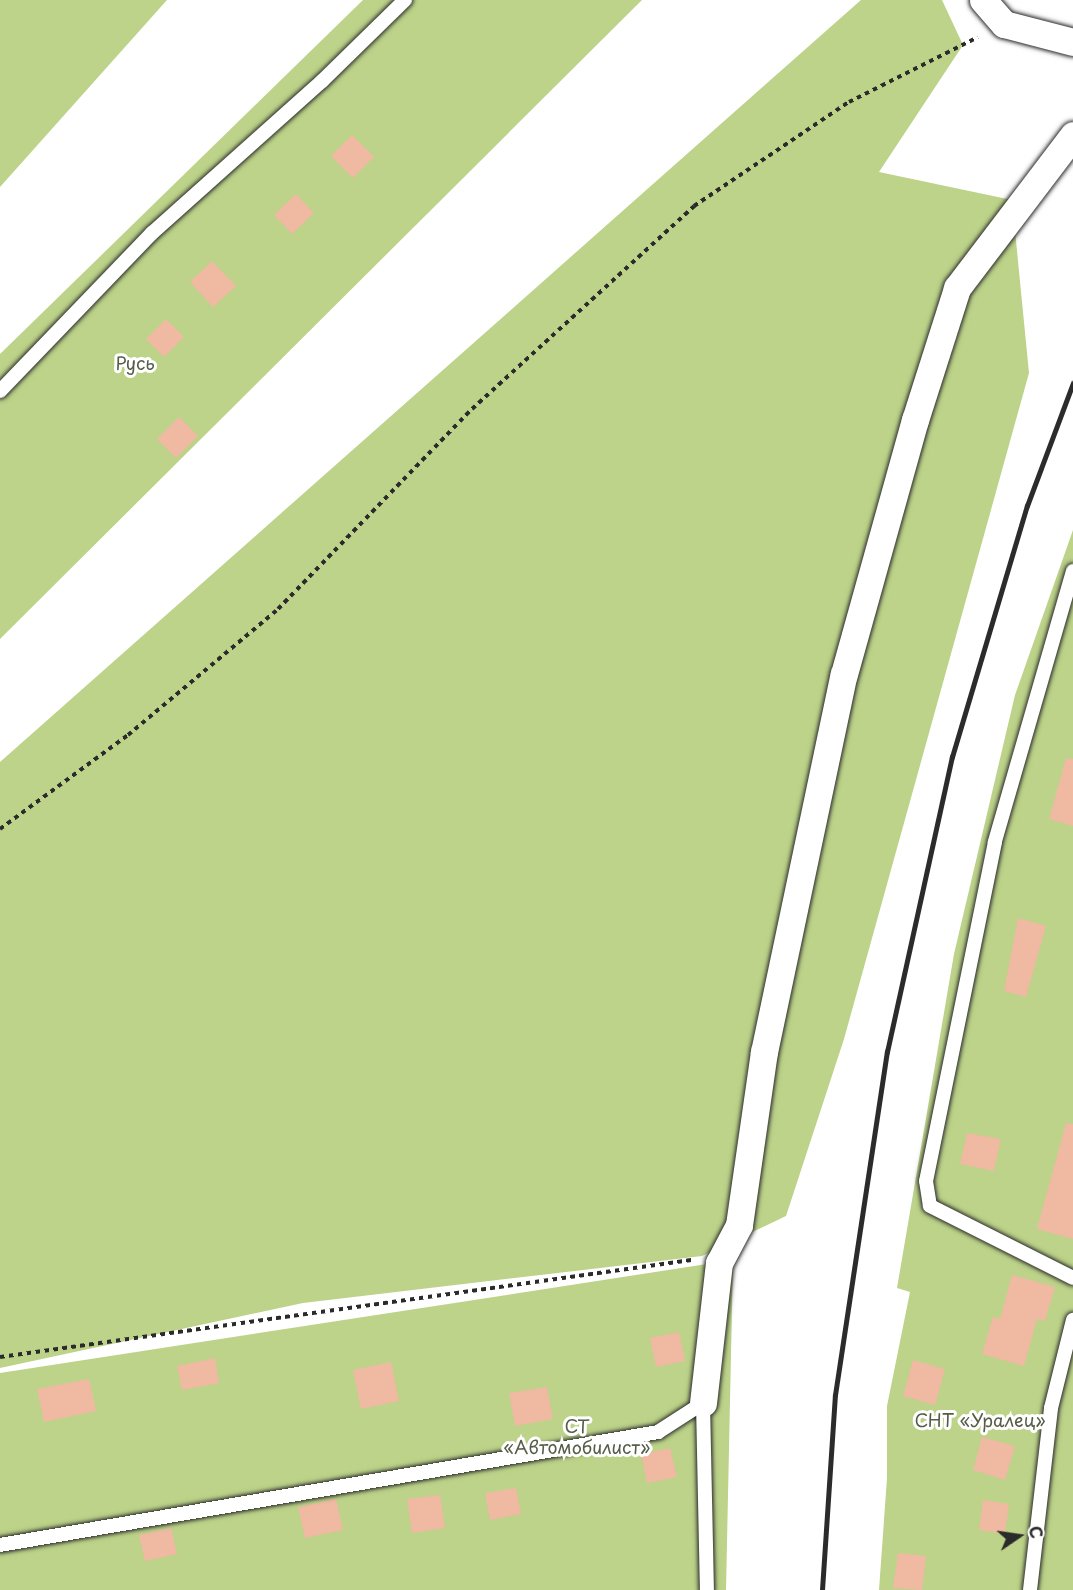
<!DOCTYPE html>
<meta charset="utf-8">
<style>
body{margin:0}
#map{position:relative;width:1073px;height:1590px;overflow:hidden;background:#fff;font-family:"Playpen Sans",sans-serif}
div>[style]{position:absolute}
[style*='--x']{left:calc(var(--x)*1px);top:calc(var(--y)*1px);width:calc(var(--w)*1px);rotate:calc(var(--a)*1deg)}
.green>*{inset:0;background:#bcd389}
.building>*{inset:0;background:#efb9a2}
.path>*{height:4px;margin-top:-2px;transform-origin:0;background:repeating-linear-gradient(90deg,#2b2b2b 0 4.5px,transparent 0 9px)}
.roads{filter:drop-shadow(0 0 2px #2b2b2b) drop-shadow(0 0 2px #2b2b2b)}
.lane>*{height:14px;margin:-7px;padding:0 7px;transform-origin:7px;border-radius:7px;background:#fff}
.street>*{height:27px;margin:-13.5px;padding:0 13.5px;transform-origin:13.5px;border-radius:13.5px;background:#fff}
.rail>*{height:4.5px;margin:-2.25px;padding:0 2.25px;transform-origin:2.25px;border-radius:2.25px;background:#2b2b2b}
span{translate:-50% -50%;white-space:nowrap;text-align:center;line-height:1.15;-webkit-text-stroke:6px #fff;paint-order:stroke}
.park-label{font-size:18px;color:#565d47}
.north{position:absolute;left:989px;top:1506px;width:60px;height:60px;-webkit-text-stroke:4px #fff;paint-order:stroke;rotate:77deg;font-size:16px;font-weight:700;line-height:24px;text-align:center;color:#2b2b2b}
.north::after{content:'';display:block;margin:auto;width:21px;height:27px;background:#2b2b2b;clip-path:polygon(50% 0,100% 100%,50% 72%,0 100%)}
</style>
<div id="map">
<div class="green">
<i style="clip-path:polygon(0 0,167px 0,0 187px)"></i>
<i style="clip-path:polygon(363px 0,642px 0,0 639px,0 354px)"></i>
<i style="clip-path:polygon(861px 0,942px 0,963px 45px,879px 172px,1012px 200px,1029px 373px,844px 1039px,786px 1216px,702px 1256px,303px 1303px,0 1368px,0 762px)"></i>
<i style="clip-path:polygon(1073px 530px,1073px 1590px,879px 1590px,887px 1478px,887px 1406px,910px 1292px,897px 1288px,954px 954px,1015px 695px)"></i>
<i style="clip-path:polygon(733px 1260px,726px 1590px,0 1590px,0 1373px)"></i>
</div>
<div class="building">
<i style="clip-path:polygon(352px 135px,374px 157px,353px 178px,331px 156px)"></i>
<i style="clip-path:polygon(296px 194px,314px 213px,292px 234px,274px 215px)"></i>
<i style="clip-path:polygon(212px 261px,236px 286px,213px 307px,190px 282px)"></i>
<i style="clip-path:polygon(166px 319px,184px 337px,164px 357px,146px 339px)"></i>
<i style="clip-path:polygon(179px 417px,198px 436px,176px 458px,157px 439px)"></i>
<i style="clip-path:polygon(1066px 758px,1073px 759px,1073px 826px,1049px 819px)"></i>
<i style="clip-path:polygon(1018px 918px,1046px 926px,1026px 997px,1004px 991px)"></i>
<i style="clip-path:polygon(1066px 1123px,1073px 1124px,1073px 1239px,1037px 1229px)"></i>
<i style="clip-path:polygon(967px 1133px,1001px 1139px,994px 1171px,960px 1164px)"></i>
<i style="clip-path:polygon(1012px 1275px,1055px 1287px,1045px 1321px,1037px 1319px,1024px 1366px,982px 1354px,993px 1317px,1000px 1319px)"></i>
<i style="clip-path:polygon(679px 1332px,685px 1361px,656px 1367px,650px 1338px)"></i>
<i style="clip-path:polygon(215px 1358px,219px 1383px,182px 1390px,177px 1366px)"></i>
<i style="clip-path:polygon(913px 1360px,945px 1369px,935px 1405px,903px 1396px)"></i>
<i style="clip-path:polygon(391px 1362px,399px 1401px,361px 1409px,353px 1370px)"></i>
<i style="clip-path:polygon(89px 1379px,96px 1411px,44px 1422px,37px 1389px)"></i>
<i style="clip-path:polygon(547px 1387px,553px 1419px,515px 1426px,509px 1393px)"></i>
<i style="clip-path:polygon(982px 1437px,1015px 1446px,1005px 1480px,973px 1470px)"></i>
<i style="clip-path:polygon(670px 1448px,677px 1477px,647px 1483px,641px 1454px)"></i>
<i style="clip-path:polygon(516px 1488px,521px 1514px,490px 1520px,485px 1493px)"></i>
<i style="clip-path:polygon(440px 1495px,445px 1528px,412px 1533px,407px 1499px)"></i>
<i style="clip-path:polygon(336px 1499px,343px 1530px,305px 1538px,298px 1507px)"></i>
<i style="clip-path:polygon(983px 1500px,1009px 1504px,1005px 1534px,979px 1530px)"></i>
<i style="clip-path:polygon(171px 1528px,177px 1554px,145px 1561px,139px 1535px)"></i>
<i style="clip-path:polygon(898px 1553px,926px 1556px,922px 1590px,893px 1588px)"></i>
</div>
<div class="path">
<i style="--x:0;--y:829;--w:159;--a:-36.3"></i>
<i style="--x:128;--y:735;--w:196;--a:-40"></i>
<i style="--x:278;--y:609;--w:279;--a:-45.9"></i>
<i style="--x:472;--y:409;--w:301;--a:-42.4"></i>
<i style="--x:694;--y:206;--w:187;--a:-33.9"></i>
<i style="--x:849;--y:102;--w:144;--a:-26.7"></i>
<i style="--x:0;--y:1357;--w:698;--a:-7.99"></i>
</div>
<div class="roads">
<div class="lane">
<i style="--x:0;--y:391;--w:219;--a:-46.1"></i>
<i style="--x:152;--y:233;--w:228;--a:-41.8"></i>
<i style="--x:322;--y:81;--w:116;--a:-44.3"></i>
<i style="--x:1073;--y:571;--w:282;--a:106.1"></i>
<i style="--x:995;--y:842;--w:346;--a:101.5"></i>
<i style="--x:926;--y:1181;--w:25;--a:81"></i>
<i style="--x:930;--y:1206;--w:160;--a:26.7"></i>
<i style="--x:703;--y:1403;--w:187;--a:88.8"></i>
<i style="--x:0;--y:1545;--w:668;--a:-9.74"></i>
<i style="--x:658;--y:1432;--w:54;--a:-32.8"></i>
<i style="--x:1030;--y:1590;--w:183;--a:-83.4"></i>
<i style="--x:1051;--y:1408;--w:91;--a:-76"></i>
</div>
<div class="street">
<i style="--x:983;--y:0;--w:32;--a:49"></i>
<i style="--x:1004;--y:24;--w:71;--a:14.6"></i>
<i style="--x:703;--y:1403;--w:141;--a:-83.5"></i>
<i style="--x:719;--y:1263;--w:43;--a:-62.2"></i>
<i style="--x:739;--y:1225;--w:175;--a:-81.8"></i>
<i style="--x:764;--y:1052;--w:386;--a:-78.1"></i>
<i style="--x:844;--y:674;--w:264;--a:-74.4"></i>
<i style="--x:915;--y:420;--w:139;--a:-72.3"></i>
<i style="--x:957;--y:288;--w:192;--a:-52.8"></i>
</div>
</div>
<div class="rail">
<i style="--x:822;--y:1590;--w:195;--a:-86.2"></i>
<i style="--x:835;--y:1395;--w:347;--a:-81.4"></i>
<i style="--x:887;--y:1052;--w:302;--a:-77.6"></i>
<i style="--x:952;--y:757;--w:262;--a:-73.4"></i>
<i style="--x:1027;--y:506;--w:131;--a:-69.5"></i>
</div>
<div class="park-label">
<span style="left:135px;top:363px">Русь</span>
<span style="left:980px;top:1420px">СНТ «Уралец»</span>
<span style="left:577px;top:1437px">СТ<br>«Автомобилист»</span>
</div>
<div class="north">С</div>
</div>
